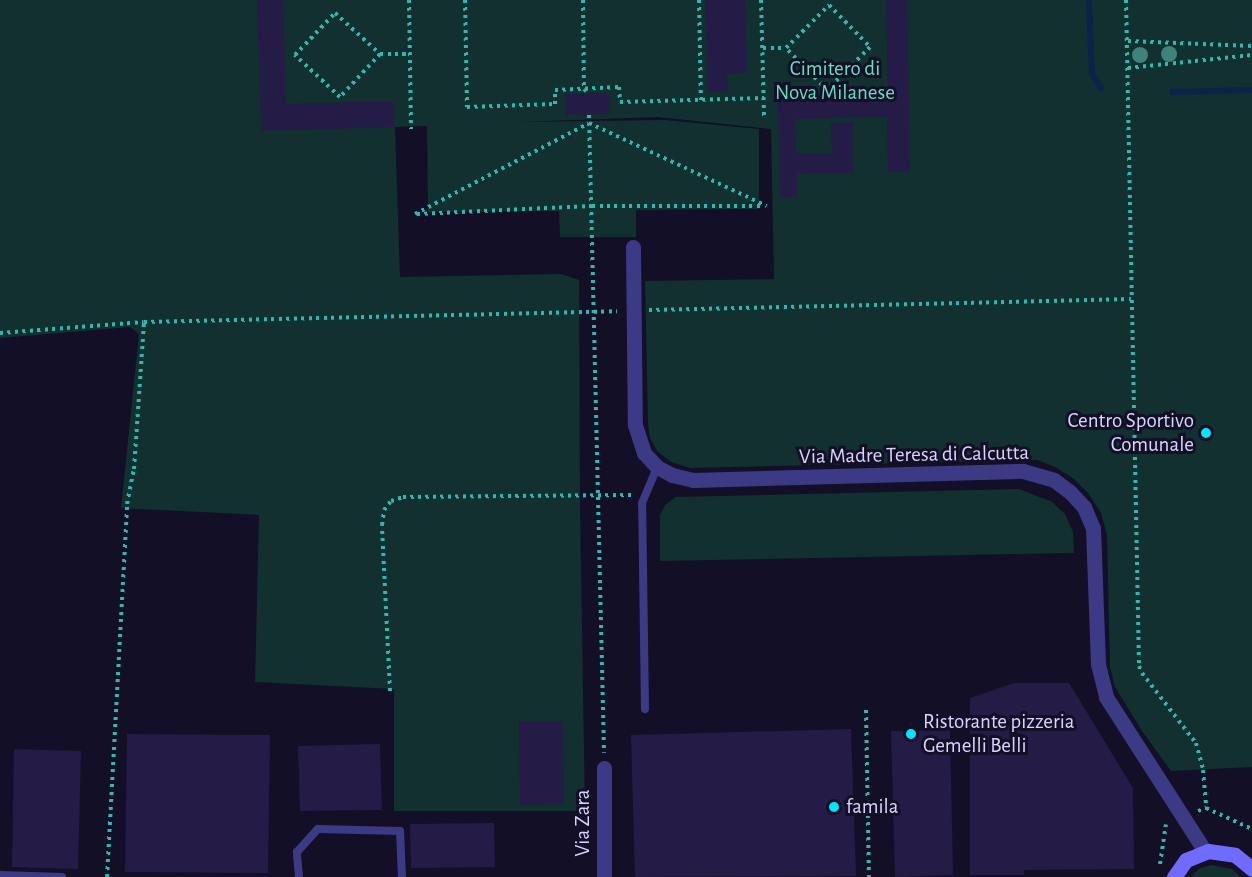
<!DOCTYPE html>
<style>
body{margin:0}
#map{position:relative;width:1252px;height:877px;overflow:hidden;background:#130f26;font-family:"Alegreya Sans",sans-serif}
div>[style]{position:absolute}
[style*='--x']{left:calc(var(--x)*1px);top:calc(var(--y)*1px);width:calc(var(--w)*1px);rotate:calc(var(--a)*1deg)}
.green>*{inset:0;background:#12302f}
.stream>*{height:6px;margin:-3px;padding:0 3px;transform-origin:3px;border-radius:3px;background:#0c2248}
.building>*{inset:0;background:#241b47}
.path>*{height:4px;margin-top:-2px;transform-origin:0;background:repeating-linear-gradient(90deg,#2fb8b0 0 3px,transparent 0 7.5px)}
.lane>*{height:8px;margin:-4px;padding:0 4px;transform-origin:4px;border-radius:4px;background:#3d3a85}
.street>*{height:15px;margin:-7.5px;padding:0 7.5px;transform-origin:7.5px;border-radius:7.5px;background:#3d3a85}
.secondary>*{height:15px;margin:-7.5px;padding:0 7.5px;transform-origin:7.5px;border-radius:7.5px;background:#6f6bff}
.trees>*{width:16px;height:16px;margin:-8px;border-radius:50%;background:#3d827b}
.dots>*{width:16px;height:16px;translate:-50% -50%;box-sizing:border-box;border:3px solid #130f26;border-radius:50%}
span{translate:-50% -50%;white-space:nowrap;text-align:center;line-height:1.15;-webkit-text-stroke:6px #130f26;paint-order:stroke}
.park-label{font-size:21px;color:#5fe0c0}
.poi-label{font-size:21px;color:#d9d4ff}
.right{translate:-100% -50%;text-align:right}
.left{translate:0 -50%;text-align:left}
.street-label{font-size:21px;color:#d9d4ff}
</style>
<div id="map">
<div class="green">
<i style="clip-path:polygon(0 0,1252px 0,1252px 767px,1171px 771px,1142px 731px,1115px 687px,1110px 667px,1107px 535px,1101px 513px,1088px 493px,1073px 478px,1055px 467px,1037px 460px,690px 468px,671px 462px,657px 451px,650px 438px,648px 424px,645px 281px,774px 279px,771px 129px,658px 117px,519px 122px,665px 120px,759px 129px,759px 209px,636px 210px,636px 237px,560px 237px,559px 211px,428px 212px,427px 126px,395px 127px,400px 277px,561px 274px,579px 280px,580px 506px,585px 811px,394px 811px,394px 689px,255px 682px,259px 515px,121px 508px,139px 334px,130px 327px,0 338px)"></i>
<i style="clip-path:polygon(1019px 489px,1052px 502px,1065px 514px,1073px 532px,1074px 553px,660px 561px,660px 515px,665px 505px,676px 497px)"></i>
<i style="clip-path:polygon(1211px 865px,1232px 869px,1241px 877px,1191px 877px,1200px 868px)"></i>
</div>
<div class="stream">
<i style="--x:1089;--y:0;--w:74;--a:87.7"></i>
<i style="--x:1092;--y:74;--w:17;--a:57"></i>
<i style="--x:1172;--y:92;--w:80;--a:-1.4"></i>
</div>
<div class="building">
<i style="clip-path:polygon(257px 0,283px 0,286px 104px,393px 101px,394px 127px,261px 131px)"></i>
<i style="clip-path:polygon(705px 0,745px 0,747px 73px,727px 74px,728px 91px,708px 92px)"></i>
<i style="clip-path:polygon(886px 0,907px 0,910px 172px,888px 172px,887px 117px,795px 119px,796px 153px,832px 153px,831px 123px,853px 122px,853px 173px,797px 174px,797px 197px,780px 197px,778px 97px,888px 95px)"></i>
<i style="clip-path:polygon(588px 93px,609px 93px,610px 114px,566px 115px,565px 94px)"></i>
<i style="clip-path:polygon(1014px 683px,1069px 683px,1133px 788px,1134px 869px,1024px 870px,1024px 875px,970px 875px,970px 698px)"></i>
<i style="clip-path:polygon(519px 721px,563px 721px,564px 804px,520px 805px)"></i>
<i style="clip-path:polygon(851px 729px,856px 876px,635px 877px,631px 735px)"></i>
<i style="clip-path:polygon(950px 730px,953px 875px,895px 877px,891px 731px)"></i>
<i style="clip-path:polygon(127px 734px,270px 735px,268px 873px,125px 872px)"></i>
<i style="clip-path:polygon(380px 744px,382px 810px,300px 811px,298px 746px)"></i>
<i style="clip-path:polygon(14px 749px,81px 751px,78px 869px,12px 867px)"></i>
<i style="clip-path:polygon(494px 823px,495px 867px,411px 868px,410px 824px)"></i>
</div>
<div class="path">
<i style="--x:409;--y:0;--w:129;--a:89.1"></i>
<i style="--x:465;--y:0;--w:107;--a:88.9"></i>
<i style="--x:467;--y:107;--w:88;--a:-2"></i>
<i style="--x:555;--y:104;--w:14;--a:-90"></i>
<i style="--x:555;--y:90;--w:64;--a:-2.7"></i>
<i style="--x:619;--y:87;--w:15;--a:86"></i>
<i style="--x:620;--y:102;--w:144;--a:-1.6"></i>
<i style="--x:583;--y:0;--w:89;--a:89.4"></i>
<i style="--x:584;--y:89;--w:6;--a:45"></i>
<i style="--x:699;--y:0;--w:100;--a:88.9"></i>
<i style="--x:761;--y:0;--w:117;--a:88.5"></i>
<i style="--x:1126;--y:0;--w:666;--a:88.88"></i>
<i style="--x:1139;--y:666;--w:8;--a:67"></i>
<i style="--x:1142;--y:673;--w:88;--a:52.4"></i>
<i style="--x:1196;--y:743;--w:28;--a:75"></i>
<i style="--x:1203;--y:770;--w:38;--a:85"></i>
<i style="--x:829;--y:5;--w:59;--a:45.7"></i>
<i style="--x:870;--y:47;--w:61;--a:135"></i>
<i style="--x:827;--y:90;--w:59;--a:-134.3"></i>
<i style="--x:786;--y:48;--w:61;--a:-45"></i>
<i style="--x:1128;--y:41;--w:124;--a:2.3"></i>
<i style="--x:763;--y:48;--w:23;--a:0"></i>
<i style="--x:380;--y:54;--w:59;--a:132.9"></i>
<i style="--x:340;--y:97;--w:62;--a:-137"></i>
<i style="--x:295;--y:55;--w:58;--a:-46.4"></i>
<i style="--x:335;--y:13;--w:61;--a:42.3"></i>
<i style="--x:380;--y:54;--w:30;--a:0"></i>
<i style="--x:1128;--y:68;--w:125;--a:-6"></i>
<i style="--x:589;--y:115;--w:638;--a:88.65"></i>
<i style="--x:415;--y:214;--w:196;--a:-27.6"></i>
<i style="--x:589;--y:123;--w:196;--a:25"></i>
<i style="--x:417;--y:214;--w:175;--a:-2.6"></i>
<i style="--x:592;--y:206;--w:172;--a:0"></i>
<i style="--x:649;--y:310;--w:482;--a:-1.3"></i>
<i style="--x:0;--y:333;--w:144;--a:-4.4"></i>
<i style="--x:144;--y:322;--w:473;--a:-1.3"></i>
<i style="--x:390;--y:691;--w:166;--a:-92.8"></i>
<i style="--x:382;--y:525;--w:15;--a:-82"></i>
<i style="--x:384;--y:510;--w:11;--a:-52"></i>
<i style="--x:391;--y:501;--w:13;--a:-18"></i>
<i style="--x:403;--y:497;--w:228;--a:-0.5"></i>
<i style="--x:866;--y:710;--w:167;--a:89"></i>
<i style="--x:1198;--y:811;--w:9;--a:-21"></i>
<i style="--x:1206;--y:808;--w:51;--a:24.5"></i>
<i style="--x:1160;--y:864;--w:40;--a:-81.5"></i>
<i style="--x:107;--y:877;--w:374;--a:-86.9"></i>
<i style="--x:127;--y:504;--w:36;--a:-79"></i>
<i style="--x:134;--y:469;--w:147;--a:-86.1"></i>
</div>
<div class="lane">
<i style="--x:645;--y:709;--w:206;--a:-90.8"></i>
<i style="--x:642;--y:503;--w:39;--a:-67"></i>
<i style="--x:0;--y:875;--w:62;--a:1.8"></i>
<i style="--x:299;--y:877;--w:25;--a:-95"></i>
<i style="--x:297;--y:852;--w:31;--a:-48"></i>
<i style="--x:318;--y:829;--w:82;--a:1.4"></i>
<i style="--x:400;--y:831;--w:46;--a:87.5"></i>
</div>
<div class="street">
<i style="--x:633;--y:247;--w:178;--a:89.4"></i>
<i style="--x:635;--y:425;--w:29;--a:72"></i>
<i style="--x:644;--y:453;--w:19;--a:47"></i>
<i style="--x:657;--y:467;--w:17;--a:28"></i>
<i style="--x:672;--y:475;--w:22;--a:13"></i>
<i style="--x:693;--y:480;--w:330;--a:-1.6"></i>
<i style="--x:1023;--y:471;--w:32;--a:16"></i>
<i style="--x:1054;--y:480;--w:20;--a:37"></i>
<i style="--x:1070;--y:492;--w:21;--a:47"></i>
<i style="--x:1084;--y:507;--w:23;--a:67"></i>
<i style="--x:1093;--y:528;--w:136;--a:87.9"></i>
<i style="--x:1098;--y:664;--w:34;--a:76"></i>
<i style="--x:1106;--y:697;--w:183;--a:57.3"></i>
<i style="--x:604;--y:768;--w:109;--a:90"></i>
</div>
<div class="secondary">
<i style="--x:1174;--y:877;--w:21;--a:-55"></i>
<i style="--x:1186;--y:860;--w:24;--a:-22"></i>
<i style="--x:1208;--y:851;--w:27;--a:8"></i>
<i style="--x:1235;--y:855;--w:22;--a:39"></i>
</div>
<div class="trees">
<i style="left:1169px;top:54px"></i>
<i style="left:1140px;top:55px"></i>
</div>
<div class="dots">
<i style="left:1206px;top:433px;background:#00e5ff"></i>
<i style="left:911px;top:734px;background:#00e5ff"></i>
<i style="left:834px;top:807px;background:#00e5ff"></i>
</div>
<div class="park-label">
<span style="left:835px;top:81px">Cimitero di<br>Nova Milanese</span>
</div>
<div class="poi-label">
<span class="right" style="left:1194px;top:433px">Centro Sportivo<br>Comunale</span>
<span class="left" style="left:923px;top:734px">Ristorante pizzeria<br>Gemelli Belli</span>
<span class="left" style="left:846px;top:807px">famila</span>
</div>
<div class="street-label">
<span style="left:914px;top:455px;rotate:-1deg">Via Madre Teresa di Calcutta</span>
<span style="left:583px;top:823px;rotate:-90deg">Via Zara</span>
</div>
</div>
